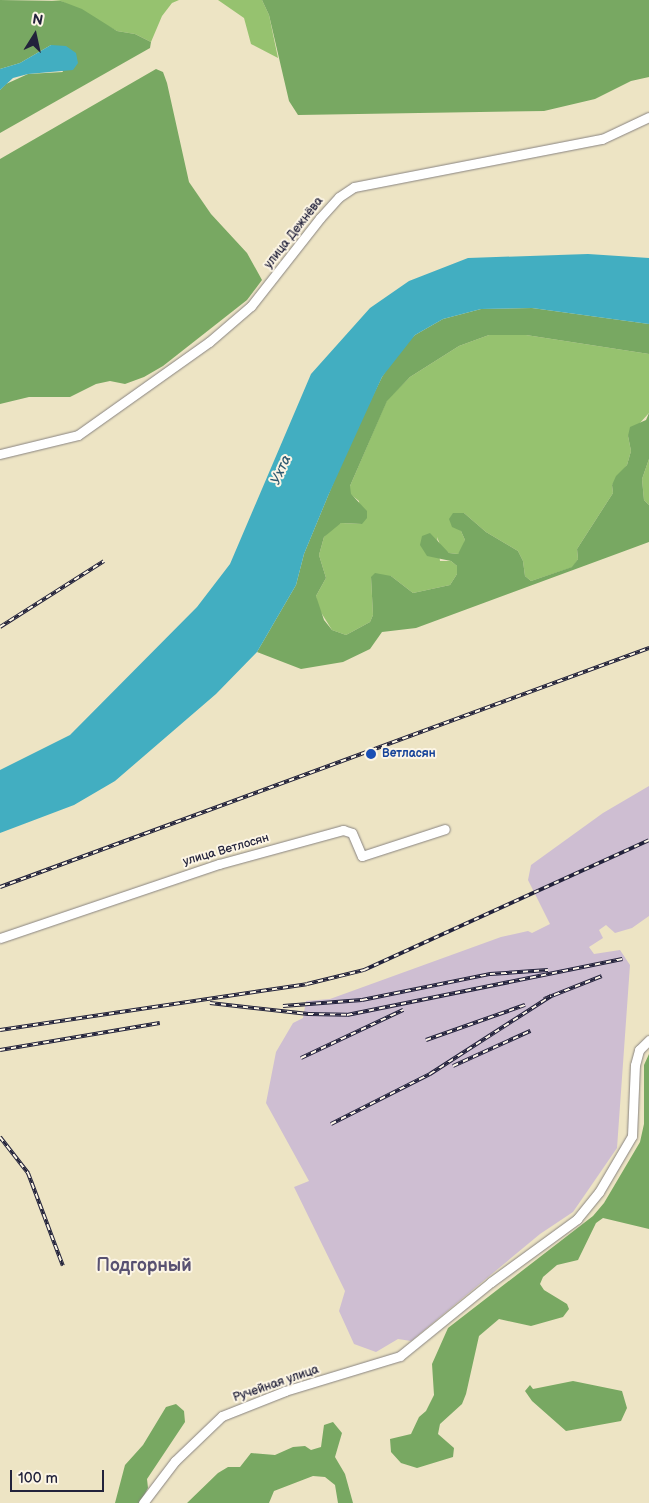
<!DOCTYPE html>
<meta charset="utf-8">
<style>
body{margin:0}
#map{position:relative;width:649px;height:1503px;overflow:hidden;background:#ede4c4;font-family:"Balsamiq Sans",sans-serif}
div>[style]{position:absolute}
[style*='--x']{left:calc(var(--x)*1px);top:calc(var(--y)*1px);width:calc(var(--w)*1px);rotate:calc(var(--a)*1deg)}
.industrial>*{inset:0;background:#cebed2}
.green>*{inset:0;background:#96c26f}
.forest>*{inset:0;background:#78a862}
.water>*{inset:0;background:#42aec1}
.roads{filter:drop-shadow(0 0 1px #888380) drop-shadow(0 0 1px #888380)}
.minor>*{height:9px;margin:-4.5px;padding:0 4.5px;transform-origin:4.5px;border-radius:4.5px;background:#fff}
.rail>*{height:4px;margin-top:-2px;transform-origin:0;background:repeating-linear-gradient(90deg,#fcf5e5 0 5.5px,#22223b 0 11px);box-sizing:border-box;border-block:1px solid #22223b}
.dots>*{width:14px;height:14px;translate:-50% -50%;box-sizing:border-box;border:2px solid #fcf5e5;border-radius:50%}
span{translate:-50% -50%;white-space:nowrap;text-align:center;line-height:1.15;-webkit-text-stroke:4px #fcf5e5;paint-order:stroke}
.street-label{font-size:12px;color:#22223b}
.transit-label{font-size:12px;color:#164399;font-weight:700}
.left{translate:0 -50%;text-align:left}
.water-label{font-size:14px;color:#2f5a71;font-style:italic}
.district-label{font-size:18px;color:#585171;font-weight:700}
.north{position:absolute;left:10px;top:10px;width:50px;height:50px;-webkit-text-stroke:4px #fcf5e5;paint-order:stroke;rotate:10deg;font-size:14px;font-weight:700;line-height:20px;text-align:center;color:#22223b}
.north::after{content:'';display:block;margin:auto;width:18px;height:22px;background:#22223b;clip-path:polygon(50% 0,100% 100%,50% 72%,0 100%)}
.scale{position:absolute;left:10px;top:1470px;width:94px;height:22px;box-sizing:border-box;border:2px solid #22223b;border-top:0;padding-left:6px;font-size:15px;line-height:18px;white-space:nowrap;color:#22223b;-webkit-text-stroke:4px #fcf5e5;paint-order:stroke}
</style>
<div id="map">
<div class="industrial">
<i style="clip-path:polygon(649px 786px,649px 916px,632px 928px,615px 933px,606px 925px,599px 930px,603px 938px,589px 947px,594px 954px,620px 950px,630px 965px,617px 1148px,573px 1212px,540px 1234px,411px 1341px,398px 1339px,376px 1352px,354px 1344px,339px 1311px,345px 1291px,294px 1187px,309px 1181px,266px 1103px,276px 1052px,293px 1023px,303px 1018px,306px 1001px,330px 999px,501px 937px,528px 931px,532px 933px,550px 924px,528px 880px,531px 865px,603px 813px)"></i>
</div>
<div class="green">
<i style="clip-path:polygon(52px 0,179px 0,172px 3px,162px 16px,151px 42px,135px 34px,117px 31px,61px 1px)"></i>
<i style="clip-path:polygon(218px 0,262px 0,269px 15px,278px 58px,251px 44px,244px 18px)"></i>
<i style="clip-path:polygon(489px 335px,526px 335px,649px 354px,649px 413px,628px 436px,631px 451px,627px 465px,612px 485px,613px 493px,577px 549px,578px 559px,573px 567px,531px 581px,525px 576px,523px 561px,518px 551px,486px 532px,464px 513px,453px 513px,465px 540px,464px 547px,458px 554px,449px 553px,441px 547px,437px 537px,440px 561px,451px 561px,457px 566px,457px 574px,450px 585px,413px 593px,391px 576px,371px 577px,373px 615px,370px 622px,346px 635px,332px 630px,317px 606px,316px 596px,326px 578px,319px 555px,324px 537px,332px 527px,341px 523px,361px 524px,359px 501px,350px 494px,350px 486px,387px 400px,410px 377px,459px 346px)"></i>
<i style="clip-path:polygon(649px 459px,649px 505px,644px 500px,642px 479px)"></i>
</div>
<div class="forest">
<i style="clip-path:polygon(0 0,61px 1px,82px 9px,117px 31px,135px 34px,151px 42px,150px 48px,0 133px,0 90px,6px 84px,28px 74px,63px 72px,51px 45px,20px 63px,0 69px)"></i>
<i style="clip-path:polygon(262px 0,649px 0,649px 77px,631px 81px,595px 99px,544px 111px,298px 115px,289px 101px,269px 15px)"></i>
<i style="clip-path:polygon(156px 69px,163px 72px,167px 83px,189px 182px,211px 214px,247px 253px,262px 280px,247px 300px,163px 366px,144px 377px,125px 384px,110px 381px,96px 384px,70px 397px,29px 397px,0 404px,0 159px)"></i>
<i style="clip-path:polygon(532px 308px,649px 324px,649px 354px,526px 335px,489px 335px,459px 346px,410px 377px,387px 401px,350px 486px,351px 494px,367px 511px,367px 518px,362px 524px,341px 523px,324px 537px,319px 555px,326px 578px,316px 596px,324px 620px,332px 630px,346px 635px,370px 622px,373px 615px,371px 577px,375px 573px,391px 576px,413px 593px,450px 585px,457px 574px,457px 566px,451px 561px,427px 556px,420px 545px,422px 536px,430px 533px,449px 553px,458px 554px,465px 540px,461px 531px,452px 527px,449px 519px,453px 513px,464px 513px,486px 532px,518px 551px,523px 561px,525px 576px,531px 581px,572px 567px,578px 559px,577px 549px,613px 493px,612px 485px,616px 476px,627px 465px,631px 451px,628px 436px,630px 427px,646px 420px,649px 413px,649px 459px,642px 479px,644px 500px,649px 505px,649px 542px,416px 628px,382px 632px,370px 649px,343px 662px,301px 669px,257px 652px,296px 585px,304px 554px,349px 445px,382px 377px,397px 353px,415px 335px,443px 319px,481px 309px)"></i>
<i style="clip-path:polygon(649px 1054px,649px 1229px,603px 1218px,596px 1223px,578px 1260px,557px 1265px,543px 1277px,540px 1284px,544px 1290px,567px 1304px,569px 1309px,563px 1317px,531px 1326px,499px 1319px,479px 1336px,466px 1394px,462px 1404px,440px 1424px,438px 1434px,454px 1448px,453px 1457px,417px 1468px,401px 1463px,391px 1452px,390px 1439px,411px 1434px,419px 1417px,426px 1411px,434px 1395px,432px 1364px,448px 1328px,593px 1216px,604px 1203px,640px 1142px,644px 1124px,644px 1065px)"></i>
<i style="clip-path:polygon(573px 1381px,622px 1391px,627px 1408px,621px 1421px,566px 1431px,532px 1401px,525px 1391px,530px 1385px,533px 1389px)"></i>
<i style="clip-path:polygon(176px 1404px,184px 1411px,185px 1422px,147px 1479px,148px 1488px,140px 1503px,115px 1503px,125px 1465px,143px 1445px,166px 1407px)"></i>
<i style="clip-path:polygon(333px 1422px,342px 1433px,335px 1457px,345px 1474px,353px 1503px,338px 1503px,335px 1485px,325px 1477px,313px 1476px,274px 1491px,269px 1503px,187px 1503px,218px 1473px,228px 1467px,240px 1467px,251px 1453px,275px 1455px,293px 1447px,305px 1446px,311px 1450px,321px 1447px,324px 1425px)"></i>
</div>
<div class="water">
<i style="clip-path:polygon(51px 45px,66px 46px,76px 53px,78px 63px,73px 70px,28px 74px,13px 78px,0 90px,0 69px,20px 63px)"></i>
<i style="clip-path:polygon(588px 254px,649px 258px,649px 324px,532px 308px,481px 309px,443px 319px,415px 335px,382px 377px,328px 496px,304px 554px,296px 585px,257px 652px,216px 694px,115px 781px,74px 805px,0 833px,0 770px,70px 735px,197px 607px,230px 564px,311px 374px,370px 308px,409px 281px,468px 258px)"></i>
</div>
<div class="roads">
<div class="minor">
<i style="--x:0;--y:454;--w:80;--a:-13.7"></i>
<i style="--x:78;--y:435;--w:161;--a:-35.4"></i>
<i style="--x:209;--y:342;--w:55;--a:-40.6"></i>
<i style="--x:251;--y:306;--w:112;--a:-51.9"></i>
<i style="--x:320;--y:218;--w:28;--a:-48"></i>
<i style="--x:339;--y:197;--w:18;--a:-34"></i>
<i style="--x:354;--y:187;--w:253;--a:-11"></i>
<i style="--x:602;--y:139;--w:52;--a:-25.1"></i>
<i style="--x:0;--y:938;--w:231;--a:-18.7"></i>
<i style="--x:219;--y:864;--w:129;--a:-15.3"></i>
<i style="--x:343;--y:830;--w:9;--a:18"></i>
<i style="--x:352;--y:833;--w:25;--a:67"></i>
<i style="--x:362;--y:856;--w:87;--a:-18"></i>
<i style="--x:143;--y:1503;--w:53;--a:-52.7"></i>
<i style="--x:175;--y:1461;--w:65;--a:-43.8"></i>
<i style="--x:222;--y:1416;--w:68;--a:-21.6"></i>
<i style="--x:285;--y:1391;--w:120;--a:-16.9"></i>
<i style="--x:400;--y:1356;--w:117;--a:-39.1"></i>
<i style="--x:491;--y:1282;--w:107;--a:-36.2"></i>
<i style="--x:577;--y:1219;--w:35;--a:-51"></i>
<i style="--x:599;--y:1192;--w:65;--a:-59.5"></i>
<i style="--x:632;--y:1136;--w:71;--a:-87.6"></i>
<i style="--x:635;--y:1065;--w:16;--a:-75"></i>
<i style="--x:639;--y:1050;--w:14;--a:-45"></i>
</div>
</div>
<div class="rail">
<i style="--x:0;--y:627;--w:123;--a:-32.4"></i>
<i style="--x:0;--y:887;--w:692;--a:-20.22"></i>
<i style="--x:544;--y:999;--w:62;--a:-21.6"></i>
<i style="--x:210;--y:1003;--w:99;--a:6.4"></i>
<i style="--x:308;--y:1014;--w:39;--a:1"></i>
<i style="--x:347;--y:1015;--w:281;--a:-11.5"></i>
<i style="--x:283;--y:1006;--w:79;--a:-4.3"></i>
<i style="--x:362;--y:1000;--w:131;--a:-11.5"></i>
<i style="--x:490;--y:974;--w:58;--a:-3.9"></i>
<i style="--x:0;--y:1030;--w:310;--a:-8.5"></i>
<i style="--x:307;--y:984;--w:59;--a:-13.8"></i>
<i style="--x:364;--y:970;--w:313;--a:-24.5"></i>
<i style="--x:426;--y:1040;--w:105;--a:-19.5"></i>
<i style="--x:0;--y:1050;--w:162;--a:-9.6"></i>
<i style="--x:301;--y:1058;--w:113;--a:-25.2"></i>
<i style="--x:453;--y:1066;--w:85;--a:-24.4"></i>
<i style="--x:331;--y:1124;--w:111;--a:-26.8"></i>
<i style="--x:430;--y:1074;--w:144;--a:-32.8"></i>
<i style="--x:0;--y:1137;--w:46;--a:52.1"></i>
<i style="--x:28;--y:1173;--w:99;--a:69.4"></i>
</div>
<div class="dots">
<i style="left:371px;top:754px;background:#1a4fb4"></i>
</div>
<div class="street-label">
<span style="left:294px;top:233px;rotate:-52deg">улица Дежнёва</span>
<span style="left:226px;top:850px;rotate:-16deg">улица Ветлосян</span>
<span style="left:276px;top:1384px;rotate:-19deg">Ручейная улица</span>
</div>
<div class="transit-label">
<span class="left" style="left:382px;top:754px">Ветласян</span>
</div>
<div class="water-label">
<span style="left:281px;top:470px;rotate:-66deg">Ухта</span>
</div>
<div class="district-label">
<span style="left:144px;top:1266px">Подгорный</span>
</div>
<div class="north">N</div>
<div class="scale">100 m</div>
</div>
